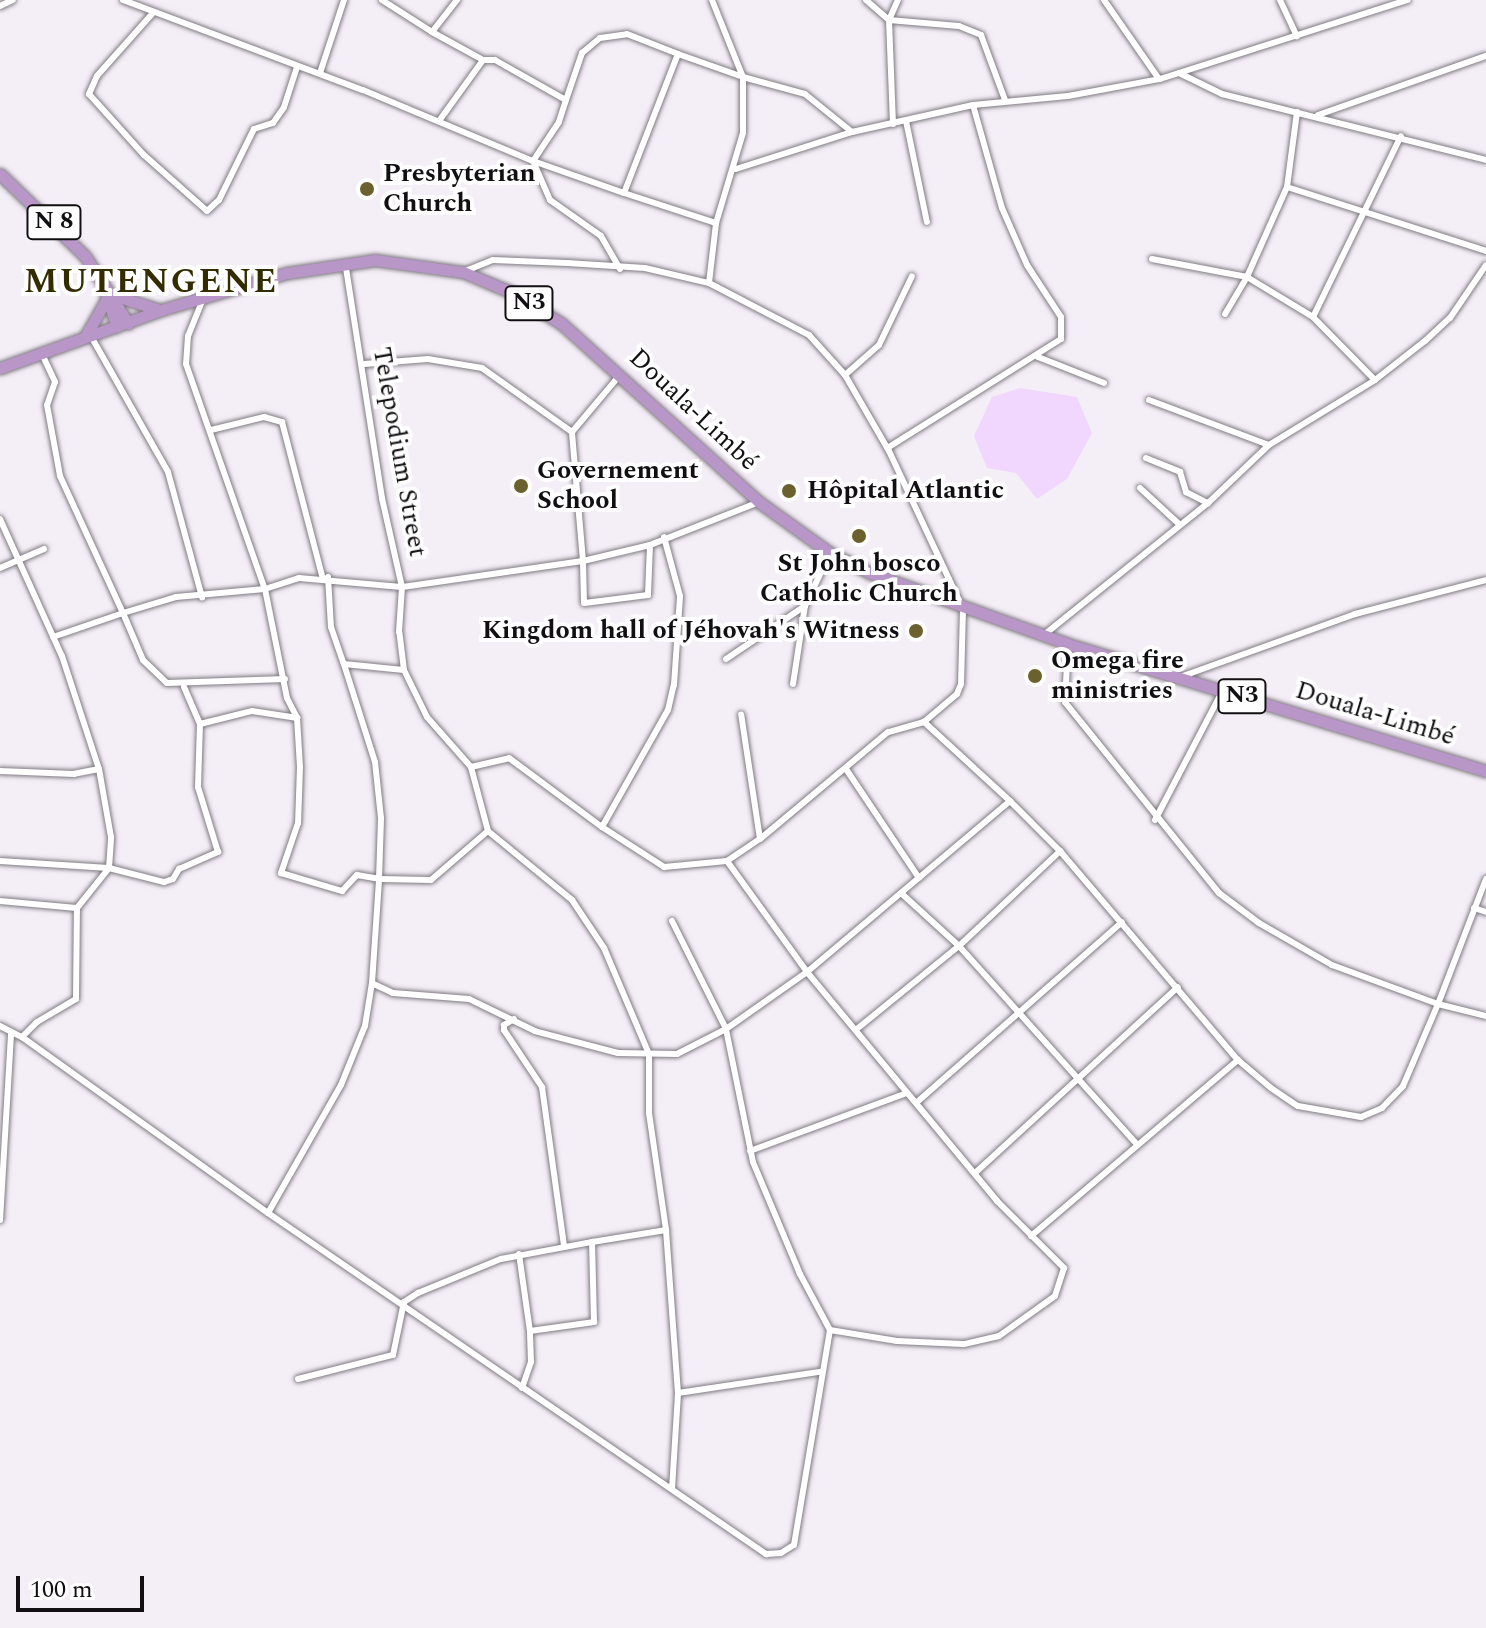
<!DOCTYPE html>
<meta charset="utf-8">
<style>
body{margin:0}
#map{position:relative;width:1486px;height:1628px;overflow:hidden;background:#f4eef7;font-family:Spectral,serif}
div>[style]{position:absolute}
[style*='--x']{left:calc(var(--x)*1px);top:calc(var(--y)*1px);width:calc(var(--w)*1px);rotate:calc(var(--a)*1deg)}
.green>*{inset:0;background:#f1d7fe}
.roads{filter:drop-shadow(0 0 2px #807b82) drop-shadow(0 0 2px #807b82)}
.minor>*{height:6px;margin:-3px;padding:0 3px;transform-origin:3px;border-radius:3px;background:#fff}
.trunk>*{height:11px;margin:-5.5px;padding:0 5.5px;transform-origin:5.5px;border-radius:5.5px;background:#b896c8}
.dots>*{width:22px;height:22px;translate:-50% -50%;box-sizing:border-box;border:4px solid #fefefe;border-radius:50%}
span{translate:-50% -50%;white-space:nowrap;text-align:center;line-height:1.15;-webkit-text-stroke:8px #fefefe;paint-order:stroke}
.shield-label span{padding:2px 6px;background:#fefefe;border:2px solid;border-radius:6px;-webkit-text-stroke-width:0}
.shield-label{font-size:24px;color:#110f12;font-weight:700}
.poi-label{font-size:26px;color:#110f12;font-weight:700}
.left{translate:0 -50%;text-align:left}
.right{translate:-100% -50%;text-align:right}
.street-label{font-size:26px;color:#110f12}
.district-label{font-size:34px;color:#342c01;font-weight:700;letter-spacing:2px}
.scale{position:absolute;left:16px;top:1576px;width:128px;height:36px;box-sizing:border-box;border:4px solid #110f12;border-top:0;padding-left:10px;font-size:24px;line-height:28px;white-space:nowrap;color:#110f12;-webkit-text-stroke:6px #fefefe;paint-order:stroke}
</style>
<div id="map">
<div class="green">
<i style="clip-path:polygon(1020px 388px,1077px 397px,1092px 433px,1067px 479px,1037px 499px,1016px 473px,987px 468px,974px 436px,992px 397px)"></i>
</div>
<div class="roads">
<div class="minor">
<i style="--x:123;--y:0;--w:256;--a:20.6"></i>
<i style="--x:363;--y:90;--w:184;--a:22.7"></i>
<i style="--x:533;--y:161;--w:43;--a:66.4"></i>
<i style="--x:550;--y:200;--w:62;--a:35.2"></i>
<i style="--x:601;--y:236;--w:38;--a:60"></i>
<i style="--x:382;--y:0;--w:59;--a:32.6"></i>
<i style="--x:432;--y:32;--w:41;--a:-52"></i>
<i style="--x:712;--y:0;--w:83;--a:68.1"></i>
<i style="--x:866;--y:0;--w:30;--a:41"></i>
<i style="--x:889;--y:20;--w:22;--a:-66"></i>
<i style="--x:1104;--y:0;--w:96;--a:55.2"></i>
<i style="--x:1280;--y:0;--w:40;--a:65"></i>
<i style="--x:0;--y:6;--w:14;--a:-25"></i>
<i style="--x:152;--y:14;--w:83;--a:131.6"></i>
<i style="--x:97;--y:76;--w:20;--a:114"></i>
<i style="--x:89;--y:94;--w:82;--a:48"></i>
<i style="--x:144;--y:155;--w:84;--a:41.6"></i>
<i style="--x:207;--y:211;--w:16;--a:-43"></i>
<i style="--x:219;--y:200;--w:79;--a:-63.8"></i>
<i style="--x:254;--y:129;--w:20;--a:-18"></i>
<i style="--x:273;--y:123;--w:19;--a:-55"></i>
<i style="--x:284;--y:107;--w:42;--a:-72"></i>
<i style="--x:432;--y:32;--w:58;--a:28.8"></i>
<i style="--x:320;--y:73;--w:77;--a:-71.8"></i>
<i style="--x:1179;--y:73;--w:48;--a:26"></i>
<i style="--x:1222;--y:94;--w:272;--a:14"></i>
<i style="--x:566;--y:100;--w:50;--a:-71.2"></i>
<i style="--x:582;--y:53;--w:23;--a:-40"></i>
<i style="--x:600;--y:38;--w:27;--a:-8"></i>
<i style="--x:627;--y:34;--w:55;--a:21.4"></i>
<i style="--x:973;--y:105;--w:95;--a:-5.4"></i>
<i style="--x:1068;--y:96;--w:94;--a:-10.5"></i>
<i style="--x:1160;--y:79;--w:260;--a:-17.7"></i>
<i style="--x:1297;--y:112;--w:76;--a:97.6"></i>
<i style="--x:1287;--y:187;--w:98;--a:114"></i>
<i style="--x:1247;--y:277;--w:77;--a:31.2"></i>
<i style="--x:1313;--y:317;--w:201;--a:-64.1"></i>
<i style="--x:1318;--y:115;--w:178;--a:-19.4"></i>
<i style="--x:439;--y:121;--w:75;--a:-54.2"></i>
<i style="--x:483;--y:60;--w:12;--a:0"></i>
<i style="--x:495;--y:60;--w:81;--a:29.4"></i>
<i style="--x:566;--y:100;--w:23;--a:108"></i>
<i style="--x:559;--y:122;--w:47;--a:123.7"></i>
<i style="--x:533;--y:161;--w:96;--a:19.4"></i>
<i style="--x:624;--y:193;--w:149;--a:-68.8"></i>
<i style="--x:678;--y:54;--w:69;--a:19.5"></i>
<i style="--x:906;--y:121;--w:103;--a:78.3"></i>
<i style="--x:893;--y:124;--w:104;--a:-92.2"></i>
<i style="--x:889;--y:20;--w:70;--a:4.9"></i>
<i style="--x:959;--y:26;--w:24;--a:22"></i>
<i style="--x:981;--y:35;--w:69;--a:69.7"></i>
<i style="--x:736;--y:169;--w:122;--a:-17.7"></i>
<i style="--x:852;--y:132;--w:124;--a:-12.6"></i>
<i style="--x:973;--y:105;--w:107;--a:74.3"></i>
<i style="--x:1002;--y:208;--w:62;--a:66.3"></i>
<i style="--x:1027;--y:265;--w:62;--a:56.8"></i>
<i style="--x:1061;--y:317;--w:22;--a:90"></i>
<i style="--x:1061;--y:339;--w:205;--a:147.9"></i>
<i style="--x:1287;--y:187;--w:209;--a:17.8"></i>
<i style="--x:624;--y:193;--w:97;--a:18.1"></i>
<i style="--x:1152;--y:259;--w:97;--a:10.7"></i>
<i style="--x:1247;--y:277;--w:43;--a:120.7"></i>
<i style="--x:463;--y:272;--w:32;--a:-22"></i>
<i style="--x:493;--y:260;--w:74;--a:2.3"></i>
<i style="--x:567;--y:263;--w:78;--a:3.7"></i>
<i style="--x:645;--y:268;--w:66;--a:13.2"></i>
<i style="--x:709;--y:283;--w:113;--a:27.5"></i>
<i style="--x:809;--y:335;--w:54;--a:48"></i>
<i style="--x:845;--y:375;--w:88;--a:59.9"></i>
<i style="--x:889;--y:451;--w:174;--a:64.9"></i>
<i style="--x:963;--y:609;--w:75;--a:91.5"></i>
<i style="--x:961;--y:684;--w:11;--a:112"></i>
<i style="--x:957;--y:694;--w:43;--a:139.7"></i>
<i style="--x:924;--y:722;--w:37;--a:164"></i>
<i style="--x:888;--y:732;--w:167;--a:140.1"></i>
<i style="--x:709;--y:283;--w:60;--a:-83.3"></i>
<i style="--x:716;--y:223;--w:94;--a:-73.3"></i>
<i style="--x:743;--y:133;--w:56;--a:-90"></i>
<i style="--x:743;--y:77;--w:64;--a:15.3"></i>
<i style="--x:805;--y:94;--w:60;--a:39"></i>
<i style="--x:203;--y:299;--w:40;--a:112"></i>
<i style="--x:188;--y:336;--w:28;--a:94"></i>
<i style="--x:186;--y:364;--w:238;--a:70.7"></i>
<i style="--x:265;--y:589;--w:36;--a:-18"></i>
<i style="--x:299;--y:578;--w:103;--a:5"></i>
<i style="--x:402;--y:587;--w:91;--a:-102.7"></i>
<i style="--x:382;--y:498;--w:238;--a:-98.9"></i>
<i style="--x:1313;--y:317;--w:88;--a:45.5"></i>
<i style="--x:92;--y:338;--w:154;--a:60.4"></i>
<i style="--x:168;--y:472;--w:130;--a:74.8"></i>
<i style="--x:42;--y:354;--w:31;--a:65"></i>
<i style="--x:55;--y:382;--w:24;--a:109"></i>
<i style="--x:47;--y:405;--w:72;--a:79.6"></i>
<i style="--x:60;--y:476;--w:151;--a:65.3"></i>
<i style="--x:123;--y:613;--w:55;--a:-16.8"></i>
<i style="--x:176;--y:597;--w:89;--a:-5.1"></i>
<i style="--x:265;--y:589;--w:111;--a:78.6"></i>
<i style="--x:287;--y:698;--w:22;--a:63"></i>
<i style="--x:297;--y:718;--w:49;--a:86.5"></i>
<i style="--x:300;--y:767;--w:56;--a:92"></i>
<i style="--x:298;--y:823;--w:53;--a:108.8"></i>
<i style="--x:281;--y:873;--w:64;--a:16.4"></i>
<i style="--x:342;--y:891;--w:22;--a:-47"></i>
<i style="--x:357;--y:875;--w:22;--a:10"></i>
<i style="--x:379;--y:879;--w:61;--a:-88.1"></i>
<i style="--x:381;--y:818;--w:56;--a:-96.1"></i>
<i style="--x:375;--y:762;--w:103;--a:-107.6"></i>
<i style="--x:344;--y:664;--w:60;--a:5.7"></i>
<i style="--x:404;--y:670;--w:38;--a:-97"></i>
<i style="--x:399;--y:632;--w:45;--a:-86.2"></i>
<i style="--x:402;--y:587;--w:183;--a:-8.2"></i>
<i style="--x:583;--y:561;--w:129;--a:-94.9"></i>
<i style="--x:572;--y:432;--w:73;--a:-50"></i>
<i style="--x:1038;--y:357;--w:71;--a:21.5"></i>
<i style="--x:364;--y:364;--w:64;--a:-4.5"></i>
<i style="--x:428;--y:359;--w:55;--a:9.5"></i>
<i style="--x:482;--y:368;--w:110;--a:35.4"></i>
<i style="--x:845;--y:375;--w:45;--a:-41.4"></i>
<i style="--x:879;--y:345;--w:76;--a:-64.4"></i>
<i style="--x:1149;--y:400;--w:128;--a:20.6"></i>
<i style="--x:211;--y:430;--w:55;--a:-13.8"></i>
<i style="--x:264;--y:417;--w:19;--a:16"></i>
<i style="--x:282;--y:422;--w:162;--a:75.4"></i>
<i style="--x:1146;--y:458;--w:37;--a:22"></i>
<i style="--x:1180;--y:472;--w:21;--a:73"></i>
<i style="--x:1186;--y:492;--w:25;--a:27"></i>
<i style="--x:1140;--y:488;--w:53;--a:42.7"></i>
<i style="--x:0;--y:519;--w:150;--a:65.7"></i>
<i style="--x:62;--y:656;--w:119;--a:71.9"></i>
<i style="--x:99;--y:769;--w:25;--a:169"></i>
<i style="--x:74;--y:774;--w:74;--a:-177.7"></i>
<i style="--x:650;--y:545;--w:50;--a:92.3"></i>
<i style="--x:648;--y:595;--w:64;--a:172.9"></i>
<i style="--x:584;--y:603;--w:42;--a:-91.4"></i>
<i style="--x:583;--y:561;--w:69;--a:-13.4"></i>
<i style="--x:650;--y:545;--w:117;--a:-21.5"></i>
<i style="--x:0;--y:568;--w:48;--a:-23.4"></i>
<i style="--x:328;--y:577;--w:50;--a:86.6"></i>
<i style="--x:331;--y:627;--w:39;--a:71"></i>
<i style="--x:1045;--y:634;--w:209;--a:-38.8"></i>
<i style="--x:1208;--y:503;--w:84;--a:-43.6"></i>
<i style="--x:1269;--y:445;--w:124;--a:-31.5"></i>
<i style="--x:1375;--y:380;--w:63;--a:-38"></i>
<i style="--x:1425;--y:341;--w:34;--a:-43"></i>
<i style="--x:1450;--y:318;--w:64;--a:-55.8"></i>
<i style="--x:53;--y:637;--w:74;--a:-18.9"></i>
<i style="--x:123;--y:613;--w:51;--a:66.9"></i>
<i style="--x:143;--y:660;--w:33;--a:44"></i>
<i style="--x:167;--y:683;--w:118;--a:-1.9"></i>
<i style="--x:726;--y:659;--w:95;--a:-33.9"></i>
<i style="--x:404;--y:670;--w:52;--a:63.9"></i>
<i style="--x:427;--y:717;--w:67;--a:48.7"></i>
<i style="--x:471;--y:767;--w:39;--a:-13"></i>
<i style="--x:509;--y:758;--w:116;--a:36.6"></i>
<i style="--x:602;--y:827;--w:134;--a:-60.6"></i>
<i style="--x:668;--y:710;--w:26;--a:-77"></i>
<i style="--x:674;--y:685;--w:89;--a:-86.1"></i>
<i style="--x:680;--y:596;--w:61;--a:-105.2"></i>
<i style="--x:1183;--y:676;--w:183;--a:-19.8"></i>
<i style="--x:1355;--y:614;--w:135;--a:-14.5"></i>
<i style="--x:793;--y:684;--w:79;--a:-81.3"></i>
<i style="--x:805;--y:606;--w:59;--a:-64.7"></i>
<i style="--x:184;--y:687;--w:40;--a:66.6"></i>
<i style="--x:846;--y:769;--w:131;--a:56.2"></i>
<i style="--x:1010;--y:801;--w:71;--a:45"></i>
<i style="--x:1060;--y:851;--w:275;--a:49.6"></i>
<i style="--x:1238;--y:1060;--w:43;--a:40.3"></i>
<i style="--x:1271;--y:1088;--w:32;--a:34"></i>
<i style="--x:1298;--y:1106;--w:64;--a:9.9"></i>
<i style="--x:1361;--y:1117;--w:23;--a:-23"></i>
<i style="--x:1382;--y:1108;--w:30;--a:-46"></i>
<i style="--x:1403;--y:1086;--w:89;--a:-66.9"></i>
<i style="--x:1438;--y:1004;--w:113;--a:-159.8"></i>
<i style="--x:1332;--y:965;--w:84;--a:-150.1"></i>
<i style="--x:1259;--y:923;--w:50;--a:-143.1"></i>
<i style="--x:1219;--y:893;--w:245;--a:-128.9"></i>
<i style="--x:1065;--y:702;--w:58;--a:-87"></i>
<i style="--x:1155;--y:820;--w:144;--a:-62.4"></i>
<i style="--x:602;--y:827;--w:74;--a:32.8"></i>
<i style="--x:664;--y:867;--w:63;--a:-5.4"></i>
<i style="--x:727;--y:861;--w:40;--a:-34"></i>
<i style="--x:760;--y:839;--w:126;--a:-98.6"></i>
<i style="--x:488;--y:831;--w:109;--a:39.4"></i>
<i style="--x:572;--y:900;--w:58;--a:56.3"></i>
<i style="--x:604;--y:948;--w:115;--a:67"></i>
<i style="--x:649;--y:1054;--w:59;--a:90"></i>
<i style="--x:649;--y:1113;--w:118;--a:81.7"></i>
<i style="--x:0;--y:861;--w:109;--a:3.7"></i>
<i style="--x:109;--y:868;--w:57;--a:14.3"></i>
<i style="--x:164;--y:882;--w:9;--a:-18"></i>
<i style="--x:173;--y:879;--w:12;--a:-59"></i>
<i style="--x:179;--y:869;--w:43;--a:-23.6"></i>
<i style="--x:218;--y:852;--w:68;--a:-107.1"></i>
<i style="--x:198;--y:787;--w:63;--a:-88.2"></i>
<i style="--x:200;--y:724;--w:54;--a:-14"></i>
<i style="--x:252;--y:711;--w:46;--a:8.8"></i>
<i style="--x:727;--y:861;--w:137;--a:54.2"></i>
<i style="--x:807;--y:972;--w:265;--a:-40.1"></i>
<i style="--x:1010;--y:801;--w:117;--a:-137.4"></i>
<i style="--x:1486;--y:879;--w:134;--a:111"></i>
<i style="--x:1438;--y:1004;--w:49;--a:14"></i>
<i style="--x:901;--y:893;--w:79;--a:42.4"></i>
<i style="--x:959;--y:946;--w:265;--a:48.1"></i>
<i style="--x:0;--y:901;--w:77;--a:5.2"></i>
<i style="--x:1474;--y:908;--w:13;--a:18"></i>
<i style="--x:672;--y:921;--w:121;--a:63.4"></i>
<i style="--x:726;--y:1029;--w:99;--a:-35.1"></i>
<i style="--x:807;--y:972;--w:298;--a:50.3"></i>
<i style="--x:997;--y:1201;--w:95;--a:45"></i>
<i style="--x:1064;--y:1268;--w:29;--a:108"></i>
<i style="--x:1055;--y:1296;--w:69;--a:144.5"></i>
<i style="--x:999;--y:1336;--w:37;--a:167"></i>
<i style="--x:963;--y:1344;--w:66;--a:-177.4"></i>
<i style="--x:897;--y:1341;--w:68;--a:-170.7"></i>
<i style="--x:514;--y:1019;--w:12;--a:149"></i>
<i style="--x:504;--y:1025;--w:5;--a:90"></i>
<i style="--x:504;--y:1030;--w:69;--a:56.3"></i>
<i style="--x:542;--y:1087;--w:161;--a:82.1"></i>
<i style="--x:0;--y:1026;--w:25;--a:27"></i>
<i style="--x:22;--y:1037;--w:302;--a:35.6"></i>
<i style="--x:268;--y:1213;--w:604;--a:34.4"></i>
<i style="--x:766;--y:1554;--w:15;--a:-4"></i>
<i style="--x:781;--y:1553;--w:15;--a:-32"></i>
<i style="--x:794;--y:1545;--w:218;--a:-80.5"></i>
<i style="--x:830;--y:1330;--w:64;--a:-118.2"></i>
<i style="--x:800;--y:1274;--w:121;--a:-112.8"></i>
<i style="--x:753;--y:1162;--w:136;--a:-101.5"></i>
<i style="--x:726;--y:1029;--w:55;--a:153"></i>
<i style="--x:677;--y:1054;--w:59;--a:-179"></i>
<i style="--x:618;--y:1053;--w:86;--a:-165.2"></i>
<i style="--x:535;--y:1031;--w:73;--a:-154.1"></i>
<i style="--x:469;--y:999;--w:76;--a:-175.5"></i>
<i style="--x:393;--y:993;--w:23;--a:-155"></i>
<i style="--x:372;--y:983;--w:104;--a:-86.1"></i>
<i style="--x:379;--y:879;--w:52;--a:1.1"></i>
<i style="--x:431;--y:880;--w:75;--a:-40.7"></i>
<i style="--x:488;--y:831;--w:66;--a:-104.9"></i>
<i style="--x:858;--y:1028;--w:130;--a:-39.1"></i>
<i style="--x:959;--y:946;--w:139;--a:-43.2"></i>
<i style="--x:22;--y:1037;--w:21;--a:-45"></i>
<i style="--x:37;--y:1022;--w:45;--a:-30.5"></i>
<i style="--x:76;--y:999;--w:91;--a:-89.4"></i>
<i style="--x:77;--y:908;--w:51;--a:-51.3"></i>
<i style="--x:109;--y:868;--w:31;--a:-86"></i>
<i style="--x:111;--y:837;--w:69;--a:-100"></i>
<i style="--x:916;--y:1103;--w:274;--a:-41.3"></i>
<i style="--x:750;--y:1151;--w:167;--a:-20.3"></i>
<i style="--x:975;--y:1173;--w:275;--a:-42.5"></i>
<i style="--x:268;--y:1213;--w:147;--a:-60.3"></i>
<i style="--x:341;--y:1085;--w:64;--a:-67.9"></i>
<i style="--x:365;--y:1026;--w:44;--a:-80.8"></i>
<i style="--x:0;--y:1220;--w:186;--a:-86.6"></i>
<i style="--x:1031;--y:1236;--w:272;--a:-40.4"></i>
<i style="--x:519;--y:1254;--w:78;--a:81.9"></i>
<i style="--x:298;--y:1379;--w:98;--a:-14.2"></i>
<i style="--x:393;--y:1355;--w:54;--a:-78.3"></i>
<i style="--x:404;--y:1302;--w:17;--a:-33"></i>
<i style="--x:418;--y:1293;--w:90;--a:-22.3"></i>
<i style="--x:501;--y:1259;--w:93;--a:-10.6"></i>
<i style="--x:522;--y:1388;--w:28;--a:-71"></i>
<i style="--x:531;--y:1362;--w:31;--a:-92"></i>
<i style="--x:530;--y:1331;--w:65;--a:-8"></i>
<i style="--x:594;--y:1322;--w:80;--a:-91.4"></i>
<i style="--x:592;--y:1242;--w:75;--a:-9.2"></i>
<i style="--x:666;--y:1230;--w:163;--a:85.8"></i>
<i style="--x:678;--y:1393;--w:143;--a:-8.5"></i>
<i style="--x:672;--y:1489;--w:96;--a:-86.4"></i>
</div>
<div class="trunk">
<i style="--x:0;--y:174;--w:118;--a:44"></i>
<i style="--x:85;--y:256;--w:80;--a:57.3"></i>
<i style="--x:102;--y:282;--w:47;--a:71.6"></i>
<i style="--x:116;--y:296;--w:46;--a:17.7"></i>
<i style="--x:85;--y:337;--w:43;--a:-60.4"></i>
<i style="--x:0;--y:368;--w:171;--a:-19.8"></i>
<i style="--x:161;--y:310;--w:131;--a:-16.4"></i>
<i style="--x:287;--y:273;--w:89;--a:-8.4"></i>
<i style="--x:375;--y:260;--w:89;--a:7.8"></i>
<i style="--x:463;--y:272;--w:54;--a:22.8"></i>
<i style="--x:513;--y:293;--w:58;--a:32.3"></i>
<i style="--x:562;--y:324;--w:266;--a:42.1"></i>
<i style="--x:759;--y:502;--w:87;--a:35.7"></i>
<i style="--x:830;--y:553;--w:45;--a:26.6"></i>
<i style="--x:870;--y:573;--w:210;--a:19.7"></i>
<i style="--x:1068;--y:644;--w:437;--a:16.9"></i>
</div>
</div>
<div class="dots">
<i style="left:367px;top:189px;background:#6b612e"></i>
<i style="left:521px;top:486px;background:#6b612e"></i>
<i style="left:789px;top:491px;background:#6b612e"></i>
<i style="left:859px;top:536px;background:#6b612e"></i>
<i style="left:916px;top:631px;background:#6b612e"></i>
<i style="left:1035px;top:676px;background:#6b612e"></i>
</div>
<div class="shield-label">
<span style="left:54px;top:222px">N 8</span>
<span style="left:529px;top:303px">N3</span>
<span style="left:1242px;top:696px">N3</span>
</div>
<div class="poi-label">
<span class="left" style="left:383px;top:189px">Presbyterian<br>Church</span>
<span class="left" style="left:537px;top:486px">Governement<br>School</span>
<span class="left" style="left:807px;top:491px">Hôpital Atlantic</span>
<span style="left:859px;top:579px">St John bosco<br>Catholic Church</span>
<span class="right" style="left:900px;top:631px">Kingdom hall of Jéhovah's Witness</span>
<span class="left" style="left:1051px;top:676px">Omega fire<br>ministries</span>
</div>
<div class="street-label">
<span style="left:693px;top:410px;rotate:43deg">Douala-Limbé</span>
<span style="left:399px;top:452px;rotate:80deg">Telepodium Street</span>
<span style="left:1375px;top:714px;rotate:17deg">Douala-Limbé</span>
</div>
<div class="district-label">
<span style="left:151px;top:283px">MUTENGENE</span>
</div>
<div class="scale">100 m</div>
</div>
